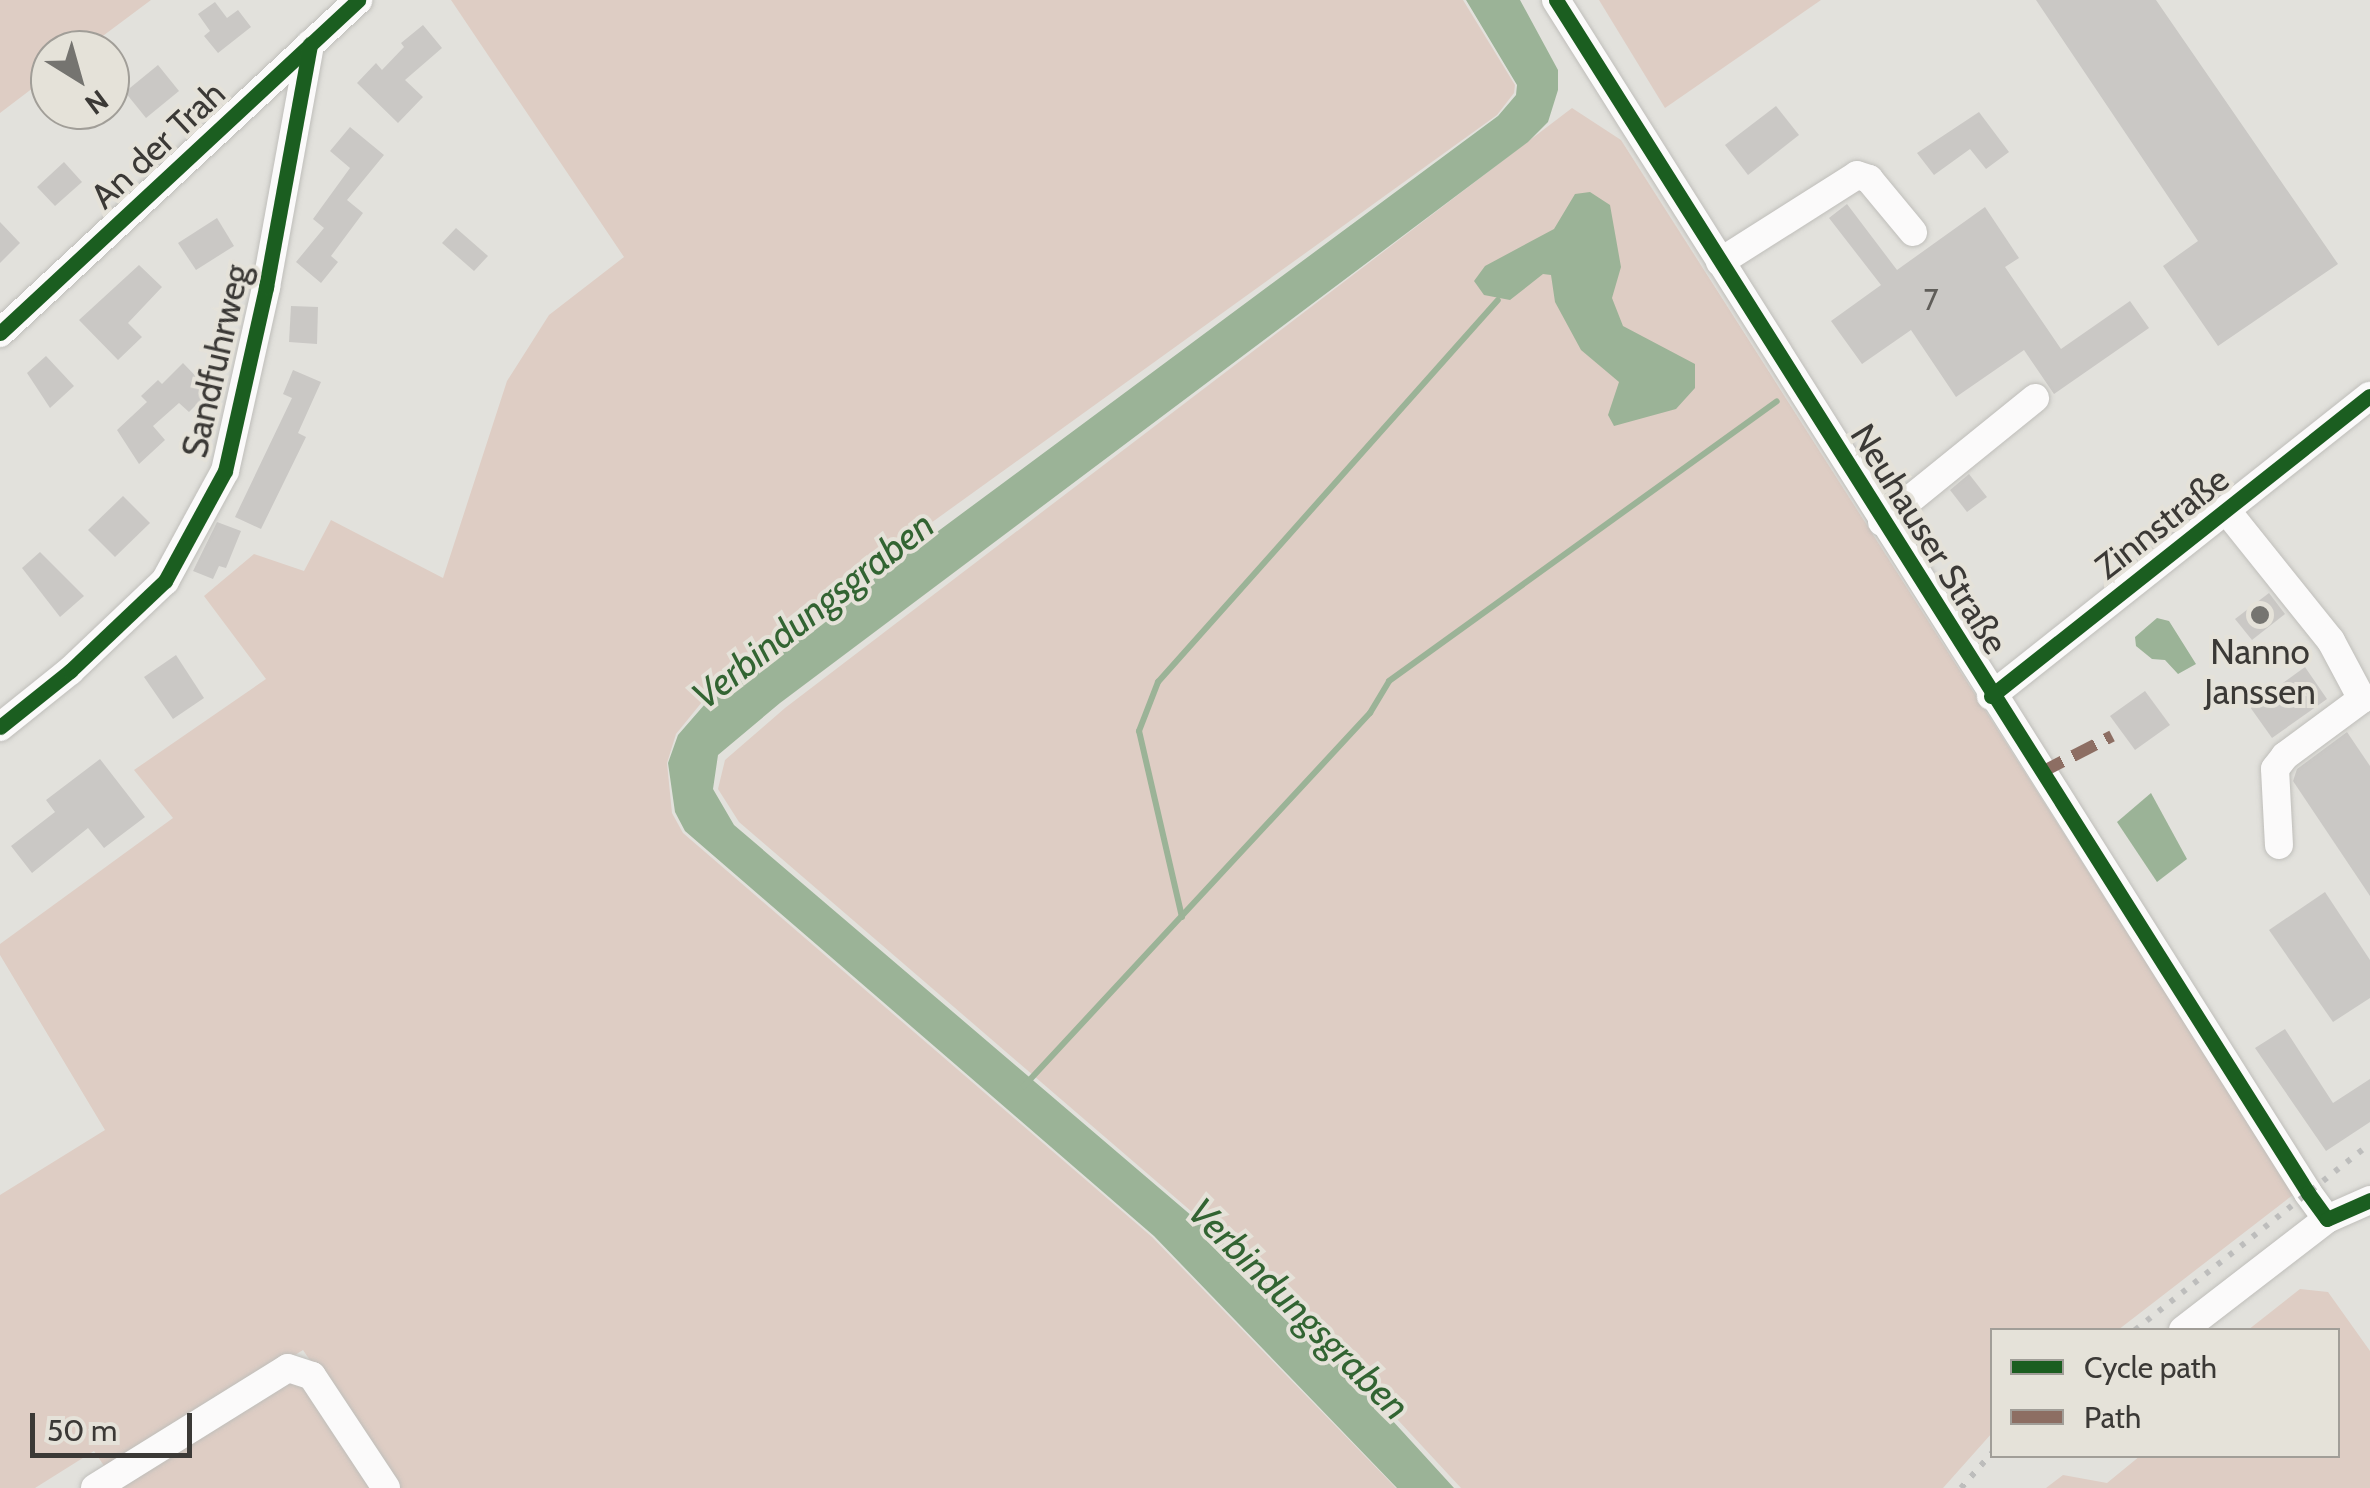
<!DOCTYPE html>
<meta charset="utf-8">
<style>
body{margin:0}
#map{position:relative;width:2370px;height:1488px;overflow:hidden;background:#e2e1dc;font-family:Cabin,sans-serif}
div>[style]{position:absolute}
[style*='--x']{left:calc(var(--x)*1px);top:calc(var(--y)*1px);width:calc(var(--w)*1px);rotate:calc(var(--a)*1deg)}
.green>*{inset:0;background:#decdc4}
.water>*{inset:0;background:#9bb397}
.stream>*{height:6px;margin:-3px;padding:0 3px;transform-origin:3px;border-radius:3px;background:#9bb397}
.building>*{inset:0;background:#cac8c5}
.roads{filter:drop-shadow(0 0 2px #bfbeba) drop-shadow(0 0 2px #bfbeba)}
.minor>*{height:28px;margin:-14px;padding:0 14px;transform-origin:14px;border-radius:14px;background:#fbfafa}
.rail>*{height:6px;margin-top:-3px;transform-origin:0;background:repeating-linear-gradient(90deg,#bdbdbc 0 5px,transparent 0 15px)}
.quiet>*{height:12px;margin-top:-6px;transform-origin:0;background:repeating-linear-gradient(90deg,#8d6e63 0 25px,transparent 0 37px)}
.cycleway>*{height:15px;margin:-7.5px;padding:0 7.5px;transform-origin:7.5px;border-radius:7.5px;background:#1b5e20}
.dots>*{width:28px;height:28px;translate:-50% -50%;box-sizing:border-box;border:5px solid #e5e2d9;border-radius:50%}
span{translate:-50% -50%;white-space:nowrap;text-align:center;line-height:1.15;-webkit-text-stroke:8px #e5e2d9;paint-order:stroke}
.number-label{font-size:30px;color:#605e5a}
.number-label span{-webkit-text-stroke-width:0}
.street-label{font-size:35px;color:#3b3936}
.poi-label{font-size:35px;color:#3b3936}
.water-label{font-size:38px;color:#326432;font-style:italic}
.legend{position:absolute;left:1990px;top:1328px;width:350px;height:130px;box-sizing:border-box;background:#e5e2d9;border:2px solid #a19e98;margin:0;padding:12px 18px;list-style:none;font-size:30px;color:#3b3936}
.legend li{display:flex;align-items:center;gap:20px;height:50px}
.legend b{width:50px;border:2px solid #a19e98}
.north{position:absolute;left:30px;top:30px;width:100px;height:100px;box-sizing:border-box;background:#e5e2d9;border:2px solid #a19e98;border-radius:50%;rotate:143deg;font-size:28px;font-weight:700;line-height:40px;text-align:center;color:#3b3936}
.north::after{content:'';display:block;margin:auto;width:35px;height:45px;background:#757470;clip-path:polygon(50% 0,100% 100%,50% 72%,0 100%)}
.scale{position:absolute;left:30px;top:1413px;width:162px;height:45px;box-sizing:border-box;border:5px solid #3b3936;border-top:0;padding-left:12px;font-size:30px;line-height:35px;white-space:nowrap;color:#3b3936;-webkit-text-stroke:8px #e5e2d9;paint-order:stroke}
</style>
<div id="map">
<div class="green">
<i style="clip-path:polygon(0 0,151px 0,84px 50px,50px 50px,50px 75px,0 113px)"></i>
<i style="clip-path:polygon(451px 0,1463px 0,1515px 85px,1514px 93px,1497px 115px,813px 608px,702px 702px,676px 734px,667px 763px,672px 813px,683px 833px,1152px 1237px,1396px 1488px,397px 1488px,303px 1350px,109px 1473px,94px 1451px,35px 1488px,0 1488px,0 1195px,105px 1130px,0 955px,0 944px,173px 818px,134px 770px,266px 679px,204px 596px,254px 554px,304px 571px,331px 520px,443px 578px,507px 381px,549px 315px,624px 257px)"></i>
<i style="clip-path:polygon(1599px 0,1821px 0,1665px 108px)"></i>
<i style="clip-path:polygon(1572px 108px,1621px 140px,2294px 1194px,2118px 1330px,1992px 1330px,1992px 1433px,1943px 1488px,1461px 1488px,1256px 1267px,739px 822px,718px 789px,725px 760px,785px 708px)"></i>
<i style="clip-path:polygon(2300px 1289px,2328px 1292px,2370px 1351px,2370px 1488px,2046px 1488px,2063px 1475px,2107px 1483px,2140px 1456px,2338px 1456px,2338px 1330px,2248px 1330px)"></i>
<i style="clip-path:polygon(289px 1376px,304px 1382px,374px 1488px,120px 1488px)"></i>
</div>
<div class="water">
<i style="clip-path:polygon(1466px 0,1520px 0,1558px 70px,1558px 90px,1548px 122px,1528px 142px,780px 703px,718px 755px,713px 789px,734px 825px,1254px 1269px,1454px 1488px,1397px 1488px,1154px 1236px,685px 831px,675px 812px,668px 763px,678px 735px,705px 704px,1498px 116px,1516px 95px,1517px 85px)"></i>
<i style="clip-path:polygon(1590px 192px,1610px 205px,1621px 267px,1612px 298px,1623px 326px,1695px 364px,1695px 388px,1676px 409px,1614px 426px,1608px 415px,1619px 382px,1581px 350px,1555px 302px,1551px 275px,1543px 274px,1510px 300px,1484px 295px,1474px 281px,1485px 266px,1554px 229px,1575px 194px)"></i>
<i style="clip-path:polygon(2157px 618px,2169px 621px,2196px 664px,2178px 674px,2165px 660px,2152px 659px,2136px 646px,2135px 637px)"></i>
<i style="clip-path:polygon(2151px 793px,2187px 859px,2157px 882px,2117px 822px)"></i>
</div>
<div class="stream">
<i style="--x:1182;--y:917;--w:191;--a:-103"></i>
<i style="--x:1139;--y:731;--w:53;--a:-68.8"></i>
<i style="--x:1158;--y:682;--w:511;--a:-48.33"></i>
<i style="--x:1024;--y:1086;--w:509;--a:-47.15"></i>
<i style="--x:1370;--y:713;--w:37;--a:-59"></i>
<i style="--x:1389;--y:681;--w:478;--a:-35.8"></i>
</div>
<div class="building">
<i style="clip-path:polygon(2036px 0,2156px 0,2338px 264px,2218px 346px,2163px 266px,2198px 241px)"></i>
<i style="clip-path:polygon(215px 2px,227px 18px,238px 10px,251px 27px,218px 53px,204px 36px,210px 31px,198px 14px)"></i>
<i style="clip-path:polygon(423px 25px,442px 48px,405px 80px,423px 97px,398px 123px,357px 83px,376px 63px,382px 70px,404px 47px,401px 43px)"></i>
<i style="clip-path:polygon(158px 65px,179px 91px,146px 118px,125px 92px)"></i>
<i style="clip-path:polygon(1776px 106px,1799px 135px,1748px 175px,1725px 145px)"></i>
<i style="clip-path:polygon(1979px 112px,2009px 152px,1986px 169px,1970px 149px,1934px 175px,1917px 153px)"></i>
<i style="clip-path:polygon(350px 127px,384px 155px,347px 200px,363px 213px,331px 256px,338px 262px,321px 283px,296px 262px,324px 228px,313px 219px,350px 168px,330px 151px)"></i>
<i style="clip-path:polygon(64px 162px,82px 182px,55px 206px,37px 187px)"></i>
<i style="clip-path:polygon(1847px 204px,1897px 270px,1985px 207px,2019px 258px,2005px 267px,2061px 349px,2130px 301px,2149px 328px,2054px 394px,2024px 350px,1956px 397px,1911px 330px,1862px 364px,1831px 321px,1881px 285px,1829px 218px)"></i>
<i style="clip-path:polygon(217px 218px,234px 246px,196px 270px,178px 243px)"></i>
<i style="clip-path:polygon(0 222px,20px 243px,0 263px)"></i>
<i style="clip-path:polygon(456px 228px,488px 256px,474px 271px,442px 243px)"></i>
<i style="clip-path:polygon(139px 265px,162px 287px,128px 323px,142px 337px,118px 360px,79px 320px)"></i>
<i style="clip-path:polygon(291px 306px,318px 307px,317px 344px,289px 342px)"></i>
<i style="clip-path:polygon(46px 356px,74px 386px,50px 408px,27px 373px)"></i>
<i style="clip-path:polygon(183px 363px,210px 391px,189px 412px,179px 403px,153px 426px,165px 440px,139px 464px,117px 430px,147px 402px,141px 396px,158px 380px,162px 384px)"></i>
<i style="clip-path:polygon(293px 370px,321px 382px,298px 433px,306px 437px,261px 529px,235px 517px,292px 398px,283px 394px)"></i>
<i style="clip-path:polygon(1969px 474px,1987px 497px,1967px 512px,1950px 490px)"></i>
<i style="clip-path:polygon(123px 496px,150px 523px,115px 557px,88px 530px)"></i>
<i style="clip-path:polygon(217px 522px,241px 531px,226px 568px,219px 566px,213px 579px,193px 571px)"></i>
<i style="clip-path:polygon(40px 552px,84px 596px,60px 617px,22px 568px)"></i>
<i style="clip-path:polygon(2269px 593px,2285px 614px,2252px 640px,2235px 619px)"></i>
<i style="clip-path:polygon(176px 655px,204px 698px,173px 719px,144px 677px)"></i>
<i style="clip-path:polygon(2305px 667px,2327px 699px,2272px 738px,2250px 707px)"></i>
<i style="clip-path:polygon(2145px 691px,2170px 725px,2135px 750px,2110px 716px)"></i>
<i style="clip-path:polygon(2347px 732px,2370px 766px,2370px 896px,2293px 781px,2297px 769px)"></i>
<i style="clip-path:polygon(100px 759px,145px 817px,104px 848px,88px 828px,32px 873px,11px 846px,55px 812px,46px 800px)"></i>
<i style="clip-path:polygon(2325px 892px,2370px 960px,2370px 998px,2333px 1022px,2269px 930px)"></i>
<i style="clip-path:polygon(2285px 1029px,2333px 1103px,2370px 1079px,2370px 1122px,2326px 1151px,2255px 1048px)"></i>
</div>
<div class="roads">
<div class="minor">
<i style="--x:1556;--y:0;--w:1410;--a:57.77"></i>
<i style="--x:2308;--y:1193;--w:32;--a:54"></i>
<i style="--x:2327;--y:1219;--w:47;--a:-23.8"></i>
<i style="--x:1720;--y:262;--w:162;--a:-32.4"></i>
<i style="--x:1857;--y:175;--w:13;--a:18"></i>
<i style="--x:1869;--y:179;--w:69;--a:50.3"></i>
<i style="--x:0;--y:333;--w:489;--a:-42.9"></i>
<i style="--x:2226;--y:510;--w:168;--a:51.3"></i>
<i style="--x:2331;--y:641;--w:66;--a:61.9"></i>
<i style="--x:2362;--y:699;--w:96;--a:143.5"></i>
<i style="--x:2285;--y:756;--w:16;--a:128"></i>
<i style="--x:2275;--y:769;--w:76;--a:87"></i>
<i style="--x:1882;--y:522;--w:197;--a:-39"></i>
<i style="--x:1991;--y:696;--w:483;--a:-38.4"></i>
<i style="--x:0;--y:727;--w:90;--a:-38.7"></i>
<i style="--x:70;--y:671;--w:131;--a:-43.5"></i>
<i style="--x:165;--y:581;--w:125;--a:-61.4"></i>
<i style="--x:225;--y:471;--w:189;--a:-77.4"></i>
<i style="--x:266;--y:287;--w:247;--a:-79.7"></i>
<i style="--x:2183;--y:1330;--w:182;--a:-37.6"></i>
<i style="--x:95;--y:1488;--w:227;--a:-31.9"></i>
<i style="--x:288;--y:1368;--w:25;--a:18"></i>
<i style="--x:312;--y:1376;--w:134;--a:56.5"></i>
</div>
</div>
<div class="rail">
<i style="--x:2135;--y:1330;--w:300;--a:-38.4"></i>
<i style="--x:1961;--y:1488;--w:47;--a:-48.5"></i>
</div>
<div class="quiet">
<i style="--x:2040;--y:773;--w:81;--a:-27.2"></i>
</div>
<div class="cycleway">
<i style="--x:1556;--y:0;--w:1410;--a:57.77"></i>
<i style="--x:2308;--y:1193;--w:32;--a:54"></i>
<i style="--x:2327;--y:1219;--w:47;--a:-23.8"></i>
<i style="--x:0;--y:333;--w:489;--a:-42.9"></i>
<i style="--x:1991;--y:696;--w:483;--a:-38.4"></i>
<i style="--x:0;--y:727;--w:90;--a:-38.7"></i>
<i style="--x:70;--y:671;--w:131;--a:-43.5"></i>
<i style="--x:165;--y:581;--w:125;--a:-61.4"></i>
<i style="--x:225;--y:471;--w:189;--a:-77.4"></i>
<i style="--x:266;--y:287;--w:247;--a:-79.7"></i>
</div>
<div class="dots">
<i style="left:2260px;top:615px;background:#757470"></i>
</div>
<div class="number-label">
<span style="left:1931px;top:300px">7</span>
</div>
<div class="street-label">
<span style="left:158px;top:145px;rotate:-43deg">An der Trah</span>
<span style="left:216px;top:361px;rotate:-77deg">Sandfuhrweg</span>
<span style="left:2162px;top:523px;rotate:-38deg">Zinnstraße</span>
<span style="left:1929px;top:539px;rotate:58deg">Neuhauser Straße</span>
</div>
<div class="poi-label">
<span style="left:2260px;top:672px">Nanno<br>Janssen</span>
</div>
<div class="water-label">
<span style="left:813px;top:610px;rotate:-38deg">Verbindungsgraben</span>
<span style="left:1299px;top:1309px;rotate:45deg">Verbindungsgraben</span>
</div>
<ul class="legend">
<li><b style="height:12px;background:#1b5e20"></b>Cycle path</li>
<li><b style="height:12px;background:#8d6e63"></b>Path</li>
</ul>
<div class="north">N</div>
<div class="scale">50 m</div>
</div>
